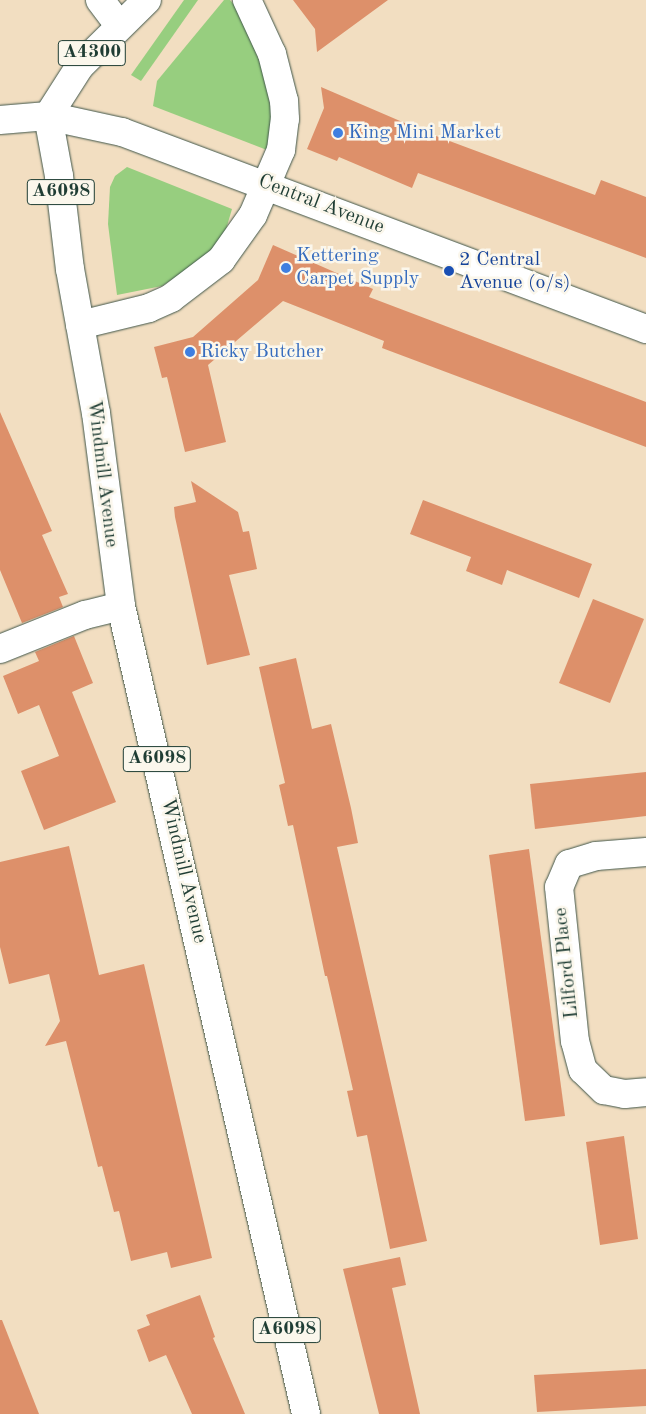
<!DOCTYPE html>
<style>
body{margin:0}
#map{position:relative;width:646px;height:1414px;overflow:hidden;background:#f2dec1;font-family:"Old Standard TT",serif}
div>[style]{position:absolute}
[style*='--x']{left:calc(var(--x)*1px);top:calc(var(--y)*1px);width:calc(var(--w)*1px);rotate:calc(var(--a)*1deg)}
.green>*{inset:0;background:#97ce7f}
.building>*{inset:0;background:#dd906a}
.roads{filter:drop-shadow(0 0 1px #3f5549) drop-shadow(0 0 1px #3f5549)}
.minor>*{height:28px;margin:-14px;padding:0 14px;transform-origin:14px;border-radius:14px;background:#fff}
.primary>*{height:28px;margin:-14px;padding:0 14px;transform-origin:14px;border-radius:14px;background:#fff}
.dots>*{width:14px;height:14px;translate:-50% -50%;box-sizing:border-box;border:2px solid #fbf7ec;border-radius:50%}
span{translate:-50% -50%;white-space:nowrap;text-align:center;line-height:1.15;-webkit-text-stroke:5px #fbf7ec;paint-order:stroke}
.shield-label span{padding:1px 4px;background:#fbf7ec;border:1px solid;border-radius:4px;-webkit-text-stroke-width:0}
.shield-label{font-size:19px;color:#1f3d34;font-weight:700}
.shop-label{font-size:20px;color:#366cbe}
.left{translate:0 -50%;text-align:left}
.street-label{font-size:20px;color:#1f3d34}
.transit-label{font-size:20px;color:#164399}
</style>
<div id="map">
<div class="green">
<i style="clip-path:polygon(184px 0,198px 0,141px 81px,131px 75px)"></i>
<i style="clip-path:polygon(224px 0,230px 0,237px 8px,264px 72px,272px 115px,267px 150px,153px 106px,157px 81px)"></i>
<i style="clip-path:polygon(127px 167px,232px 209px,224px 236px,209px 255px,162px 286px,117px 295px,108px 224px,110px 187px,115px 176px)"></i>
</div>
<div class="building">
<i style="clip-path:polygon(293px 0,388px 0,317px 52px,315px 29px)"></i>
<i style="clip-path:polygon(321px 87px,428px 133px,595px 195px,601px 180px,646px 197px,646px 258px,418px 173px,412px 188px,339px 157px,337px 161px,307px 149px,324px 108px)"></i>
<i style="clip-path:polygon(273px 245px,373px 289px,369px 297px,646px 402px,646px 447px,382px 348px,384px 341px,283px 301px,208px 365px,226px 442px,185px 452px,167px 377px,162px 378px,154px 347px,193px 337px,258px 280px)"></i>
<i style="clip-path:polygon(0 412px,52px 531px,42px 535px,68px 594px,59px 597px,63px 607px,22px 623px,0 570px)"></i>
<i style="clip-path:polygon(191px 481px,238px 512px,243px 532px,249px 531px,257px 569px,229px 575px,250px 655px,207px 665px,175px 517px,174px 507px,196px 502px)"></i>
<i style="clip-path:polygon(423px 500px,592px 564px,579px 598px,507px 570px,502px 585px,466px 571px,471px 557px,410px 534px)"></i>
<i style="clip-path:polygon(593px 599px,644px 619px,610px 703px,559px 683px)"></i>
<i style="clip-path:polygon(74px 636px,93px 683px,72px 692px,116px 802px,44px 830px,21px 771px,59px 756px,39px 705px,18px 714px,3px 676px,39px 661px,35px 652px)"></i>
<i style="clip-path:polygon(296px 658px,312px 729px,331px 724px,351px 808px,358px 843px,337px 847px,427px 1241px,390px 1249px,367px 1135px,357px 1137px,347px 1091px,353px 1090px,327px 976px,325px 976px,293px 825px,288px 826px,279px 785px,285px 783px,259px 667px)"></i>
<i style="clip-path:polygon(646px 772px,646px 816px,535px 829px,530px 784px)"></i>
<i style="clip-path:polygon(69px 846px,99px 975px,144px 964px,212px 1258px,171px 1268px,167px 1252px,131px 1261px,119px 1211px,114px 1212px,102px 1166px,98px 1167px,66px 1041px,45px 1046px,60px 1021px,49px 974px,9px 984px,0 947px,0 862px)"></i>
<i style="clip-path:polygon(529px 849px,565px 1116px,525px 1121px,489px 855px)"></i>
<i style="clip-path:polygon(624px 1136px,638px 1239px,600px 1245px,586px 1142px)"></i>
<i style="clip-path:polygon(400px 1257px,406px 1285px,392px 1288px,420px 1414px,379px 1414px,343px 1269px)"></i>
<i style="clip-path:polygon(200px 1295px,215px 1337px,213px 1338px,245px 1414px,192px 1414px,166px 1355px,149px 1362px,137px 1330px,150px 1325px,146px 1315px)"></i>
<i style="clip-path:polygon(0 1320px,2px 1320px,39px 1414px,0 1414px)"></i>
<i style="clip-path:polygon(646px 1369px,646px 1406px,537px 1412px,534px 1375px)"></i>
</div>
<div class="roads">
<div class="minor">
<i style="--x:100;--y:0;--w:31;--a:53"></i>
<i style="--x:48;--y:116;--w:76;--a:12.2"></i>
<i style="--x:122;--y:132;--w:560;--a:20.6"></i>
<i style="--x:80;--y:325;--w:71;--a:-13.8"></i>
<i style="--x:149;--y:308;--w:24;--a:-24"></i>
<i style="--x:171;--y:298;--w:63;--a:-37.2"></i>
<i style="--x:221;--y:260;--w:55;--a:-54.6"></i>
<i style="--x:253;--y:215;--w:71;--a:-66.7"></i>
<i style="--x:281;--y:150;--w:31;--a:-83"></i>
<i style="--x:285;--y:119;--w:18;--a:-93"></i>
<i style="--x:284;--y:101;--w:49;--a:-104.3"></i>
<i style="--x:272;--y:54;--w:60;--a:-114.8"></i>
<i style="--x:0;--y:649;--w:92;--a:-21.8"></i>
<i style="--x:85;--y:615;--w:37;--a:-14"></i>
<i style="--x:646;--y:852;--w:50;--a:175.4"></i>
<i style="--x:596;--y:856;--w:28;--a:163"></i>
<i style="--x:569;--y:864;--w:25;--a:113"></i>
<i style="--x:559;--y:887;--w:155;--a:84.1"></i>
<i style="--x:575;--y:1041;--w:30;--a:75"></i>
<i style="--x:583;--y:1070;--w:29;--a:44"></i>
<i style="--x:604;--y:1090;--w:21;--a:11"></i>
<i style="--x:625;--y:1094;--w:21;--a:-5"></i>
</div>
<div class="primary">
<i style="--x:48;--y:116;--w:61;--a:79.6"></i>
<i style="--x:59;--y:176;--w:94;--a:83.3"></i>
<i style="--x:70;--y:269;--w:146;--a:79.8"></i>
<i style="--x:96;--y:413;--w:195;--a:82.6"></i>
<i style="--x:121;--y:606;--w:829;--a:77.1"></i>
<i style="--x:48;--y:116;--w:59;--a:-57.4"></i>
<i style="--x:80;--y:66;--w:94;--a:-44.6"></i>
<i style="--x:0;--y:120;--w:48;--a:-4.8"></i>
</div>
</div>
<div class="dots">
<i style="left:338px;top:133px;background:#3f7fe0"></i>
<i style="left:286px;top:268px;background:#3f7fe0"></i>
<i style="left:449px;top:271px;background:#1a4fb4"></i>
<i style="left:190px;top:352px;background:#3f7fe0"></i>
</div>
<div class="shield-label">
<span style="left:92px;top:53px">A4300</span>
<span style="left:61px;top:192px">A6098</span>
<span style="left:157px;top:759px">A6098</span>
<span style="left:287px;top:1330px">A6098</span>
</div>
<div class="shop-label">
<span class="left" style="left:348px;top:133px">King Mini Market</span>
<span class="left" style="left:296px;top:268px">Kettering<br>Carpet Supply</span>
<span class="left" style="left:200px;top:352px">Ricky Butcher</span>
</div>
<div class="street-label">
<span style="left:321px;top:205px;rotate:21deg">Central Avenue</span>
<span style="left:102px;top:474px;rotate:83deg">Windmill Avenue</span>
<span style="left:183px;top:871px;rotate:77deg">Windmill Avenue</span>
<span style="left:567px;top:963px;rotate:-96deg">Lilford Place</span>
</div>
<div class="transit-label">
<span class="left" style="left:459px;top:272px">2 Central<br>Avenue (o/s)</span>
</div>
</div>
